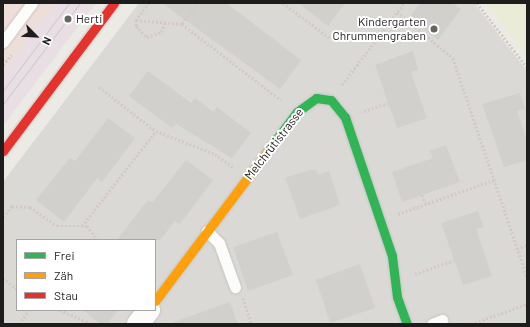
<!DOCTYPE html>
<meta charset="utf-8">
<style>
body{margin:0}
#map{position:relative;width:530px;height:327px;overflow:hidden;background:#ebeae5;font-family:Barlow,sans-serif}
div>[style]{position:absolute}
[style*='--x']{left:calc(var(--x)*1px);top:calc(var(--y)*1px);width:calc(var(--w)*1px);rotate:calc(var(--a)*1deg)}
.residential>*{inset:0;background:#dad9d6}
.commercial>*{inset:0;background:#eddeda}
.industrial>*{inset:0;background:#e9dee3}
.farmland>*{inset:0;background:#eaecd8}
.building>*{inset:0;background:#d2d0cc}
.path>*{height:2.5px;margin-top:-1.25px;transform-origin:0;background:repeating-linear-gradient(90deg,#d6c9c5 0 2px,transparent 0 4px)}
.roads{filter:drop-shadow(0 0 1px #c4c4c1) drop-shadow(0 0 1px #c4c4c1)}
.lane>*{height:11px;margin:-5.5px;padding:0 5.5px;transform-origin:5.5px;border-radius:5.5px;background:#fcfcfb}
.street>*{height:22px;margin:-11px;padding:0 11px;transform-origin:11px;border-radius:11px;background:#fcfcfb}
.fast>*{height:9px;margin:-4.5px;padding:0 4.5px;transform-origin:4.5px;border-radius:4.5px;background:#30b455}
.slow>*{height:9px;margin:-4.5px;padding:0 4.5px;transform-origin:4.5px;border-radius:4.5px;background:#ff9f0a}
.jam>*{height:9px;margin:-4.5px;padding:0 4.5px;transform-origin:4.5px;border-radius:4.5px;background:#e5322d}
.tram>*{height:1px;margin:-0.5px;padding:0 0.5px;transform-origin:0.5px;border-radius:0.5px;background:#cacac9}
.dots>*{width:11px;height:11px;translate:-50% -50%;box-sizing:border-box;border:2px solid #fff;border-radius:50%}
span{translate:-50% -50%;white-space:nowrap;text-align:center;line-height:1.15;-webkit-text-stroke:4px #fff;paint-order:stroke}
.poi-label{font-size:12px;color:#1d1d1d}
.left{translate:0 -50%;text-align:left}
.right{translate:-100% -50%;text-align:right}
.street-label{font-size:12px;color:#1d1d1d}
.frame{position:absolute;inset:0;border:4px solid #1d1d1d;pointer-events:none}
.legend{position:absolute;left:16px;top:239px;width:140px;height:72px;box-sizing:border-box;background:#fff;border:1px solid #a5a5a5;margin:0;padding:5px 7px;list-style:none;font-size:12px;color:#1d1d1d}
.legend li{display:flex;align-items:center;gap:8px;height:20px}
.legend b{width:20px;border:1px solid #a5a5a5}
.north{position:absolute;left:16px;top:16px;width:40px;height:40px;-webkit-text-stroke:3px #fff;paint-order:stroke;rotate:114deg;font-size:11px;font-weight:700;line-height:16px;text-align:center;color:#1d1d1d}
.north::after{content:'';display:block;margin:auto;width:14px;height:18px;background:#1d1d1d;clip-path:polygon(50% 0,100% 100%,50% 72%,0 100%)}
</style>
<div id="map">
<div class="residential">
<i style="clip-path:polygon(evenodd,139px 3px,474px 3px,527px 71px,527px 324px,3px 324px,3px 182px,139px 3px,17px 240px,155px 240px,155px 310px,17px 310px,17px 240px)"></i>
</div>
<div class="commercial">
<i style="clip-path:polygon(3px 3px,56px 3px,3px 72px)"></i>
</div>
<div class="industrial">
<i style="clip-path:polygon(56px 3px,96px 3px,3px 126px,3px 72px)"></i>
</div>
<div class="farmland">
<i style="clip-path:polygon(486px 3px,527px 3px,527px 57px)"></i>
</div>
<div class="building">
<i style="clip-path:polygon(162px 3px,226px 3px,301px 60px,280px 89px)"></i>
<i style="clip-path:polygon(298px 3px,345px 3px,328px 26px)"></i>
<i style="clip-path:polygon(420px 3px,452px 3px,461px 9px,438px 40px,409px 18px)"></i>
<i style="clip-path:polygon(413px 51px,418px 70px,411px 72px,427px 118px,397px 128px,375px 65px)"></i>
<i style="clip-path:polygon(148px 71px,191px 103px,195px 98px,213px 112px,217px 107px,251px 133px,232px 158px,176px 124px,172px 128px,129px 96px)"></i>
<i style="clip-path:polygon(520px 93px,525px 109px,517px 111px,527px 139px,527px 160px,504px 167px,482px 104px)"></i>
<i style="clip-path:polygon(108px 118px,135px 138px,102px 182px,97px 178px,64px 222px,36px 200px,70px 158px,75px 161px)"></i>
<i style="clip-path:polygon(446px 145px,460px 182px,402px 202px,392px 172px,433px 158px,430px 151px)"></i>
<i style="clip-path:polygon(186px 160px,213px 180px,180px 224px,175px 221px,160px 240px,117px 240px,148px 200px,152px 203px)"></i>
<i style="clip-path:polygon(309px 170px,316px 170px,318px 175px,329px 171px,340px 205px,300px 219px,285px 178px)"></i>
<i style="clip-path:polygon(478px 211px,484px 227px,476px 229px,492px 276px,463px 285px,441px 223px)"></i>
<i style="clip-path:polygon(277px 232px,293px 275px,248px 291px,233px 247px)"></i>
<i style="clip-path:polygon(360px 264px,375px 308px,330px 323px,316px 280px)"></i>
<i style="clip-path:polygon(230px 302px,238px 324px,174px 324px,174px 322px)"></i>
<i style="clip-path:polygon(83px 310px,118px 310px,107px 324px,100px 324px)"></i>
</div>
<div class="path">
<i style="--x:149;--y:3;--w:21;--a:127"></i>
<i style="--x:136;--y:20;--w:46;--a:5"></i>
<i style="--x:198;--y:3;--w:26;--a:127"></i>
<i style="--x:182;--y:24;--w:125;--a:37.5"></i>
<i style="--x:283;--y:3;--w:59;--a:36.7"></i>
<i style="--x:477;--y:3;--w:81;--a:52"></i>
<i style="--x:397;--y:12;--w:72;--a:39.4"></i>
<i style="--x:453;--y:58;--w:231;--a:71.3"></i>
<i style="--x:136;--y:20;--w:6;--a:90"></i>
<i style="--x:136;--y:26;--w:16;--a:45"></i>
<i style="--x:147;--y:37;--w:15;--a:-20"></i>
<i style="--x:161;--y:32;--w:10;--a:-66"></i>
<i style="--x:3;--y:65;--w:13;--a:-51"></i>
<i style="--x:342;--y:85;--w:103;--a:-52.9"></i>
<i style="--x:99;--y:87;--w:72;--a:37.7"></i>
<i style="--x:156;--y:131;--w:63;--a:21.3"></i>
<i style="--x:215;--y:154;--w:22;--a:36"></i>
<i style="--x:364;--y:111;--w:25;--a:-18"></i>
<i style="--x:422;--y:195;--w:10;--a:66"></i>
<i style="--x:398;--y:214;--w:102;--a:-19.5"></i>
<i style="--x:3;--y:217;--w:14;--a:-51"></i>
<i style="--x:12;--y:206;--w:18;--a:3"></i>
<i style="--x:30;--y:207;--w:33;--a:35"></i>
<i style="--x:57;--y:226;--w:30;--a:0"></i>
<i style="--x:87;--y:226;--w:18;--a:52"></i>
<i style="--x:82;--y:226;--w:120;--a:-52.1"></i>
<i style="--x:517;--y:249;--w:11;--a:-22"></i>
<i style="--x:415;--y:274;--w:41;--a:-19.7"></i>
<i style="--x:3;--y:278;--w:18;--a:38"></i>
<i style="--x:243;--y:298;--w:28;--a:71"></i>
<i style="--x:60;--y:310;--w:35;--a:24"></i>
<i style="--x:19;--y:324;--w:17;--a:-54"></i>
<i style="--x:471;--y:324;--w:59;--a:-19.7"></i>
</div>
<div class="roads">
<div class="lane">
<i style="--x:3;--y:42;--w:49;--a:-53.4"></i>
<i style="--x:207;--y:231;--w:17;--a:45"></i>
<i style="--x:219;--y:243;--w:47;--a:70"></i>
<i style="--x:432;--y:324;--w:11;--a:-22"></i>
</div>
<div class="street">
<i style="--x:138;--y:324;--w:18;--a:-52"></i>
</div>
<div class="fast">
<i style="--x:266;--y:153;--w:51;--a:-52.9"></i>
<i style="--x:297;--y:112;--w:24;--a:-36"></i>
<i style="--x:316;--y:98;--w:15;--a:8"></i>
<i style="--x:331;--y:100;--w:22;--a:51"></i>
<i style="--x:345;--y:117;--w:147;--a:71.3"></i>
<i style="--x:392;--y:256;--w:41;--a:83"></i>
<i style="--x:397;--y:297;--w:29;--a:70"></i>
</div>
<div class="slow">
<i style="--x:155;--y:301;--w:185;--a:-53.1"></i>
</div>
<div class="jam">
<i style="--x:3;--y:151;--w:185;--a:-53.1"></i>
</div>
</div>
<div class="tram">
<i style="--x:3;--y:91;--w:110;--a:-53.1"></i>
<i style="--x:3;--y:104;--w:127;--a:-52.7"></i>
</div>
<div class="dots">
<i style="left:68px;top:19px;background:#656563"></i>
<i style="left:434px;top:29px;background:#656563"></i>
</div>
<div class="poi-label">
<span class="left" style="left:76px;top:19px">Herti</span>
<span class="right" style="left:426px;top:29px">Kindergarten<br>Chrummengraben</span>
</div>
<div class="street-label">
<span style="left:274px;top:144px;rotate:-52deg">Melchrütistrasse</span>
</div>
<div class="frame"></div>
<ul class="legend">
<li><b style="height:5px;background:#30b455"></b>Frei</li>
<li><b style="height:5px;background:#ff9f0a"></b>Zäh</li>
<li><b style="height:5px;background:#e5322d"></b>Stau</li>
</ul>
<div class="north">N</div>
</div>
